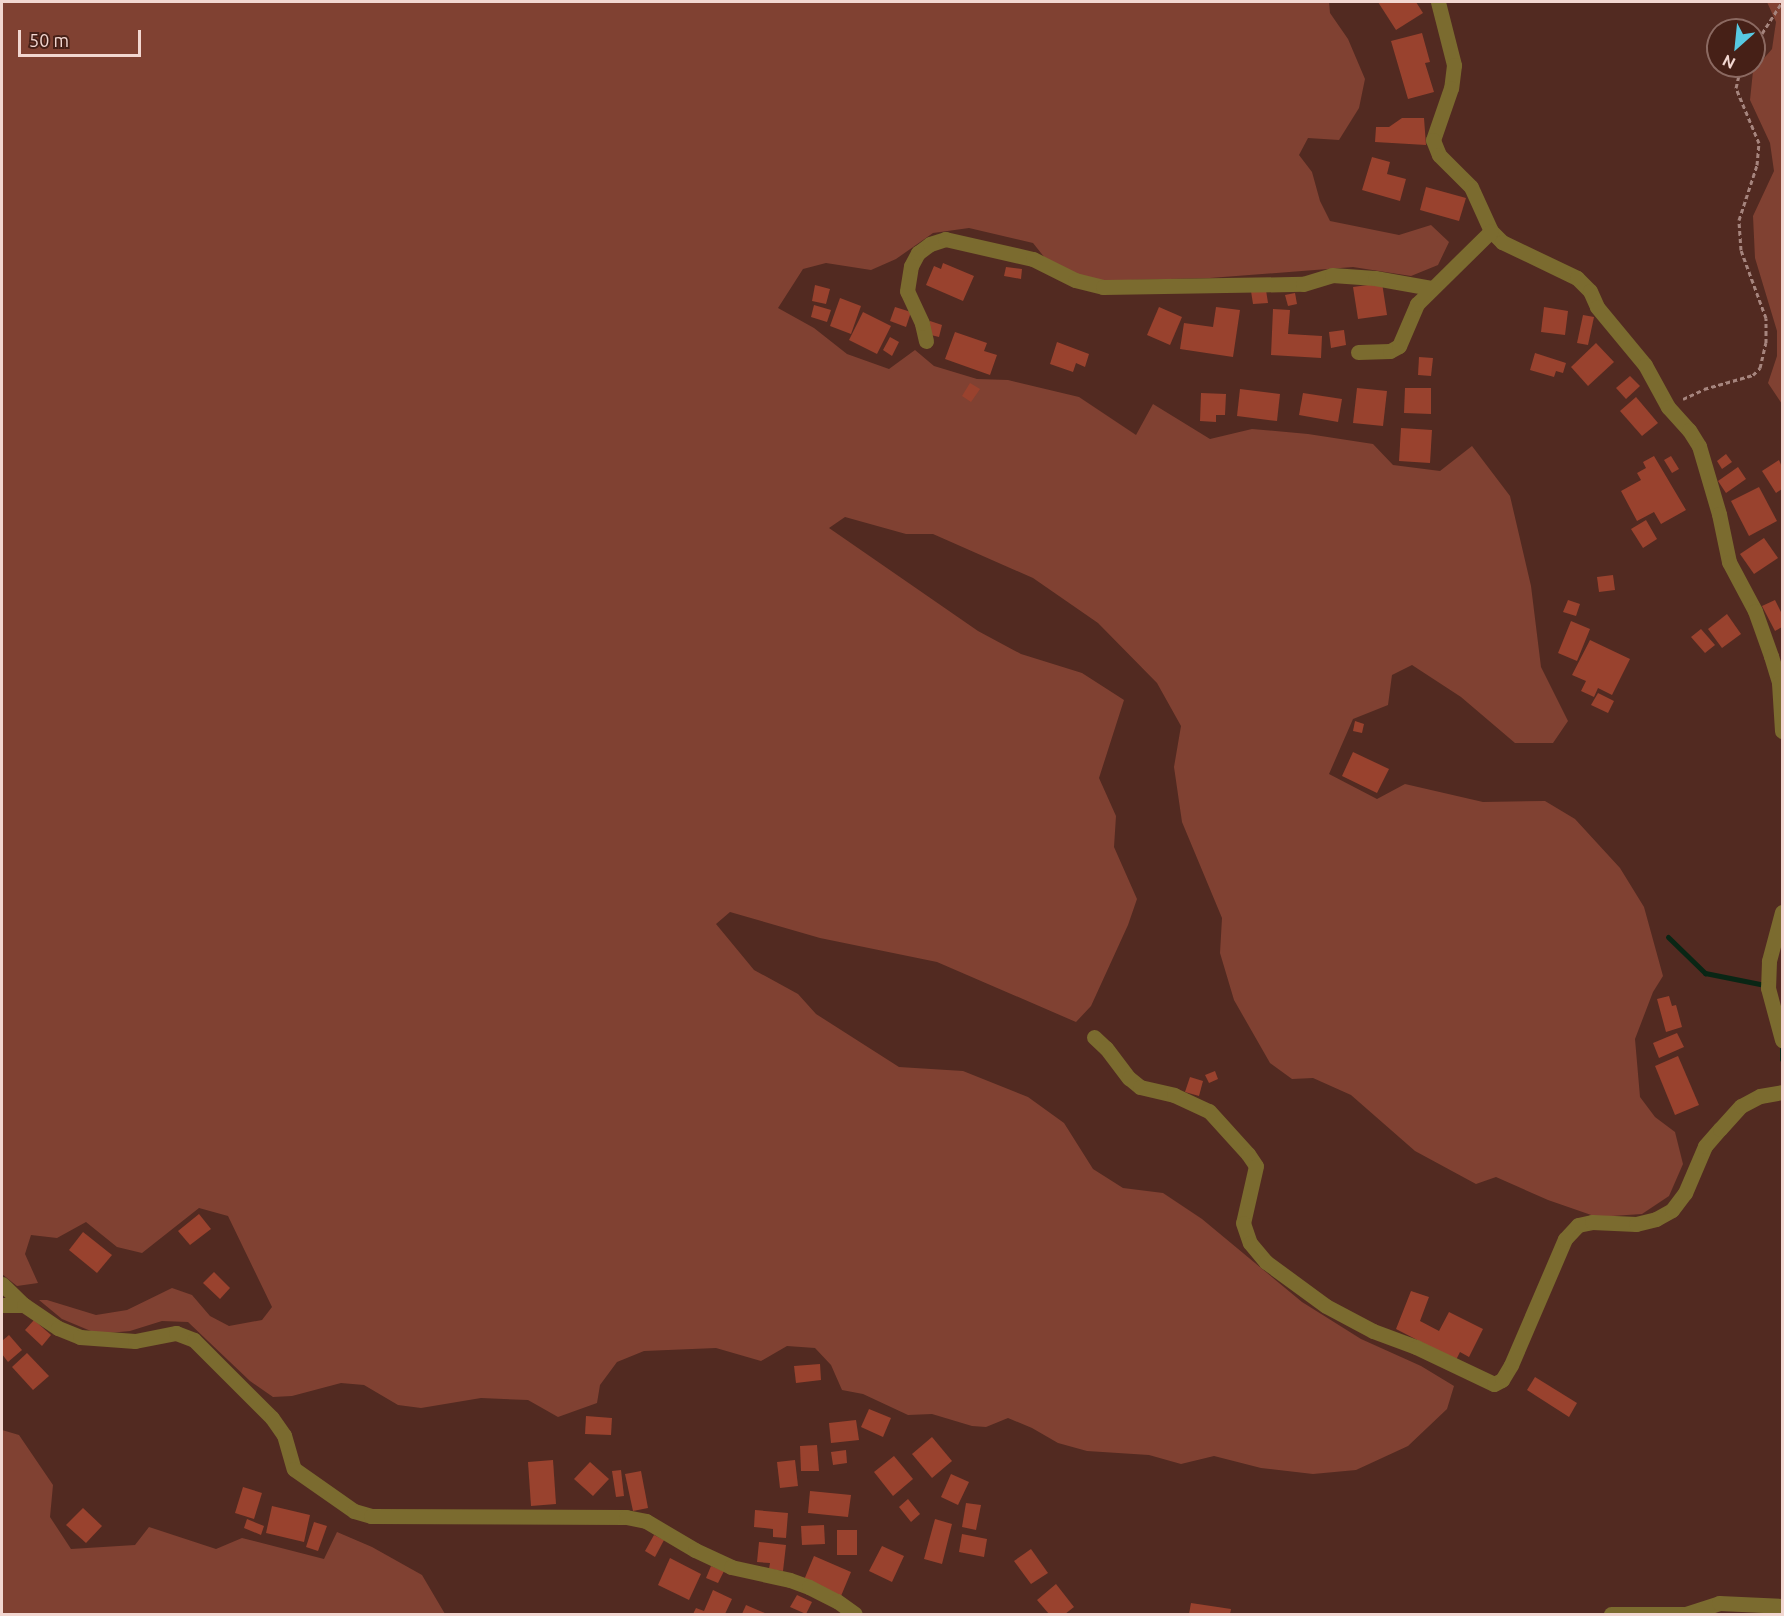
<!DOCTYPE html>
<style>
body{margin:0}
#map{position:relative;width:1784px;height:1616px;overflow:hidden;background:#522a21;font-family:Ubuntu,sans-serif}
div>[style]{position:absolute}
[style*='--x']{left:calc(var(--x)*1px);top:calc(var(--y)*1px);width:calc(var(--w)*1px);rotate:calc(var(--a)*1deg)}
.green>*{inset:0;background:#804132}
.stream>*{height:5px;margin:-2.5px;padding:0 2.5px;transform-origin:2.5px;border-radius:2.5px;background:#092615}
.building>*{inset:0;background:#99422e}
.path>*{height:3px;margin-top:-1.5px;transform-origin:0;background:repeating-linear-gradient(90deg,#a6857e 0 4.5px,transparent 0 7.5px)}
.minor>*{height:15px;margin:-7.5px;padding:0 7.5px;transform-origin:7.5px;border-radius:7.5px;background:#7b6b2f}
span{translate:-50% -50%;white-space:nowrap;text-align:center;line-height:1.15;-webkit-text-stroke:4.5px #462017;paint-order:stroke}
.frame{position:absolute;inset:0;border:3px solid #f2d7d1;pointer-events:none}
.north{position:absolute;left:1706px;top:18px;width:60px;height:60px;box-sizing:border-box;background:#462017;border:2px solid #8b6961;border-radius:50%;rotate:207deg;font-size:16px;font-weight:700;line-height:24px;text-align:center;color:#f2d7d1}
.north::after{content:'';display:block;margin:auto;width:21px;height:27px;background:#57c9e2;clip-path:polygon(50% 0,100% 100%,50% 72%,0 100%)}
.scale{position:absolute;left:18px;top:30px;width:123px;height:27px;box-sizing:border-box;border:3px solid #f2d7d1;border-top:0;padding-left:8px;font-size:18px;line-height:21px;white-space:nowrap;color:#f2d7d1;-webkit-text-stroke:4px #462017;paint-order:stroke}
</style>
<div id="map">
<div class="green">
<i style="clip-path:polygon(2px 2px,1329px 2px,1330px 13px,1348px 39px,1365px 79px,1359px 108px,1339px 140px,1308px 138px,1299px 155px,1312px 172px,1320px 201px,1330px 221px,1399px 235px,1431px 225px,1449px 242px,1438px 265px,1411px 276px,1353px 267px,1210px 278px,1089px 281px,1057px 273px,1033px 243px,969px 228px,933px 233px,896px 259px,871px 270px,826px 263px,803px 269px,778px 308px,814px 328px,847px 354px,889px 369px,915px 350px,934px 366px,977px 379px,1008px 380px,1079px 397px,1136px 435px,1153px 404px,1210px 439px,1252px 429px,1308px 434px,1373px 444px,1393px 465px,1440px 471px,1472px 446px,1510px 496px,1531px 586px,1541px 667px,1568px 721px,1553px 743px,1515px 743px,1461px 697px,1412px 665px,1392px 675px,1388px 705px,1353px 719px,1329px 774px,1377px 799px,1405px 784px,1483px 802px,1545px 801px,1575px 819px,1620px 868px,1644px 907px,1663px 976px,1653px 992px,1635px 1039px,1640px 1097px,1655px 1117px,1675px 1132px,1683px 1164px,1669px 1196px,1642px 1214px,1597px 1217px,1548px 1200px,1496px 1177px,1476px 1184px,1415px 1151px,1351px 1095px,1313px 1078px,1292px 1079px,1270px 1063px,1234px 1000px,1220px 953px,1222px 918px,1182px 822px,1174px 767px,1181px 726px,1157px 683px,1098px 623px,1033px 578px,933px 534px,906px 534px,845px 517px,829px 528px,978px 631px,1021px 654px,1082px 673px,1124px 700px,1099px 778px,1116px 816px,1114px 847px,1137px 899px,1128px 925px,1091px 1006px,1076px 1022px,937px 962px,820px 938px,730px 912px,716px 924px,754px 970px,798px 994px,816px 1014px,899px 1067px,963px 1071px,1028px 1097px,1064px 1123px,1093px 1169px,1123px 1188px,1163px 1193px,1202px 1219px,1302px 1302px,1361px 1339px,1421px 1366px,1454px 1386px,1447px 1409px,1408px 1446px,1356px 1470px,1313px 1474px,1261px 1468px,1214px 1456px,1181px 1464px,1149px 1455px,1087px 1451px,1058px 1443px,1032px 1428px,1008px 1418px,986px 1427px,972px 1426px,932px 1414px,908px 1415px,863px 1394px,842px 1390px,831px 1365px,815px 1348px,787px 1346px,761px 1361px,716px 1348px,644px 1351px,617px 1362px,600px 1385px,597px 1403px,558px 1417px,528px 1400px,481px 1398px,421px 1408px,398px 1405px,364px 1385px,341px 1383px,292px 1396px,273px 1397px,250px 1381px,188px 1322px,162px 1321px,130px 1331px,98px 1334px,62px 1319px,39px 1300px,47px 1300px,96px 1315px,127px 1310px,172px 1288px,192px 1295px,210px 1316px,229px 1326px,262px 1320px,272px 1307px,228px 1216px,199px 1208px,142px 1253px,117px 1247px,86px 1222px,57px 1238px,31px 1235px,25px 1254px,38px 1283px,17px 1286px,2px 1274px)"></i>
<i style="clip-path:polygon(1767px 2px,1782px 2px,1782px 404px,1768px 383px,1777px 356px,1777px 331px,1755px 258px,1753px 216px,1774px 171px,1770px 143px,1750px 100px,1753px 71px,1772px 49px,1776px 22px)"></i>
<i style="clip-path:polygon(2px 1430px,19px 1435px,53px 1485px,50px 1517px,71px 1549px,135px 1545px,149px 1527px,216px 1549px,242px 1538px,324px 1559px,337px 1532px,372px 1547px,422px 1575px,445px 1614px,2px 1614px)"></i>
</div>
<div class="stream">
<i style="--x:1668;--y:937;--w:52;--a:44.2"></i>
<i style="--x:1705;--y:973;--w:61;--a:11.3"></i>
<i style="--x:1782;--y:1049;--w:10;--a:90"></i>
</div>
<div class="building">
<i style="clip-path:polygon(1378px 2px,1416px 2px,1423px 13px,1396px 30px)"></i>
<i style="clip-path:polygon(1422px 33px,1430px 62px,1425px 63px,1434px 92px,1408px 99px,1391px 41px)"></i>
<i style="clip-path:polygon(1402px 118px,1424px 118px,1426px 145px,1375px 142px,1376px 127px,1389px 127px)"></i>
<i style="clip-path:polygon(1372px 157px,1390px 162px,1387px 174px,1406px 179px,1400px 201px,1362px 190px)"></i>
<i style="clip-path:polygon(1426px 187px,1466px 198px,1459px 221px,1420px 210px)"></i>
<i style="clip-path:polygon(943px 263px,974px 276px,963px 301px,926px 285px,934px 266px,941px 269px)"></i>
<i style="clip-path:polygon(1006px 267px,1022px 269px,1021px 279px,1004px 276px)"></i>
<i style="clip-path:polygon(1382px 283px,1387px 315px,1358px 319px,1353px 287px)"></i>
<i style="clip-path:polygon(815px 285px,830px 289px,826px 304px,812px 301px)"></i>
<i style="clip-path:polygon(1266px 290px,1268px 303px,1253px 304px,1251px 291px)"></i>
<i style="clip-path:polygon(1295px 293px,1297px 304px,1288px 306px,1285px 295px)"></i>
<i style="clip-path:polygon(840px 298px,861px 306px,851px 334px,830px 326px)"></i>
<i style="clip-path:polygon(814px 305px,831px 310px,827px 322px,811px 317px)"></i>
<i style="clip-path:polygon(895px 307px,911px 312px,906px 327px,890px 321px)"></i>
<i style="clip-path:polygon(1159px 307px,1182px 317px,1170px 345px,1147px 335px)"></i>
<i style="clip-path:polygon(1216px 307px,1240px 310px,1233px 357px,1180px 349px,1184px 323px,1213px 327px)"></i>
<i style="clip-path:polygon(1544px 307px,1568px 311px,1565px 335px,1541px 332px)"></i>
<i style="clip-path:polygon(1273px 309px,1290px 310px,1288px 334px,1322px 336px,1321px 358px,1271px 355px)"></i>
<i style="clip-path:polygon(863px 312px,891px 326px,877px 354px,849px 340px)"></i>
<i style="clip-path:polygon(1583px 315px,1594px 317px,1588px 345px,1577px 343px)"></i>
<i style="clip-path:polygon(930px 321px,942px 325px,939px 337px,927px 334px)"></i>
<i style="clip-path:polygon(1344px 330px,1346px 345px,1331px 348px,1329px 332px)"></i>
<i style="clip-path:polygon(955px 332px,987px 343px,984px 351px,997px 355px,990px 375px,945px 359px)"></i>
<i style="clip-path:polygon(890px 337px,899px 342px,892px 356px,883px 350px)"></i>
<i style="clip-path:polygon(1057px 342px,1089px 354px,1085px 367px,1076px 363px,1073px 372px,1050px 364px)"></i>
<i style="clip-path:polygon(1596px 343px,1614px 362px,1588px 386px,1571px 367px)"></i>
<i style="clip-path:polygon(1535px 353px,1566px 363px,1563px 373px,1556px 371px,1554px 377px,1530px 370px)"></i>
<i style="clip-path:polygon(1419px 357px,1433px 358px,1431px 376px,1418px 375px)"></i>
<i style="clip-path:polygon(1630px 376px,1640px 386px,1626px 399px,1616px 388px)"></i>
<i style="clip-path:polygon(970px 383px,980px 389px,971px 402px,962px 396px)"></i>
<i style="clip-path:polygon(1357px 388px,1387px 391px,1383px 426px,1353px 423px)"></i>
<i style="clip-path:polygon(1405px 388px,1431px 388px,1431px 414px,1404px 413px)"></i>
<i style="clip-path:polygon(1240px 389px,1280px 394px,1277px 421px,1237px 416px)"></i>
<i style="clip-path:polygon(1201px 393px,1226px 394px,1225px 415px,1216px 415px,1216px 422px,1200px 421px)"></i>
<i style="clip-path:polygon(1303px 393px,1342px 399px,1338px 422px,1299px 415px)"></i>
<i style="clip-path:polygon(1636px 397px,1658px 423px,1642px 436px,1620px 411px)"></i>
<i style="clip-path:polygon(1401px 428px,1432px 430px,1430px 463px,1399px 461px)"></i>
<i style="clip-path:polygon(1726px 454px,1732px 462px,1722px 469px,1717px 461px)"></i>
<i style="clip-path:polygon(1654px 456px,1686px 510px,1661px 524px,1654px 512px,1637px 521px,1621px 491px,1641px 480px,1637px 473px,1646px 468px,1643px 462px)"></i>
<i style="clip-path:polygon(1671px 456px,1679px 469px,1672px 473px,1664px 460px)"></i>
<i style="clip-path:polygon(1779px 460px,1782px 467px,1782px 489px,1776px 493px,1762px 471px)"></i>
<i style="clip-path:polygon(1738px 467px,1746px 479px,1726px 493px,1718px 481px)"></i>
<i style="clip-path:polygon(1759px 487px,1777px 521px,1749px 536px,1731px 501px)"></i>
<i style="clip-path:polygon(1646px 520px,1657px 539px,1643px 548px,1631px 529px)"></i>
<i style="clip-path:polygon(1764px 538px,1778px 558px,1754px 574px,1740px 554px)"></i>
<i style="clip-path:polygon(1613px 575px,1615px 590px,1599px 592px,1597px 577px)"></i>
<i style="clip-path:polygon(1568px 600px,1580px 604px,1576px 616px,1563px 612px)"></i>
<i style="clip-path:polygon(1775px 600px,1782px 614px,1782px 627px,1775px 631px,1762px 606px)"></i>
<i style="clip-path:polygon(1727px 614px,1741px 634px,1722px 648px,1708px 629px)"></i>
<i style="clip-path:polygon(1571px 621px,1590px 629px,1577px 661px,1558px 653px)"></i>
<i style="clip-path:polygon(1701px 629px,1715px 645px,1705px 653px,1691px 637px)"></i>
<i style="clip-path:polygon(1590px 640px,1630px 659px,1612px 695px,1598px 688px,1594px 697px,1581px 691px,1586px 681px,1572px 675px)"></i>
<i style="clip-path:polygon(1598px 693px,1614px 701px,1608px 713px,1591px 705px)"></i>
<i style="clip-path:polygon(1355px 721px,1364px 724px,1362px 733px,1353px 731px)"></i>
<i style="clip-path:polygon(1353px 752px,1389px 769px,1377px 793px,1342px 776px)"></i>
<i style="clip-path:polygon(1669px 996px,1672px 1006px,1676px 1005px,1682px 1027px,1666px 1032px,1657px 999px)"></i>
<i style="clip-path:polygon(1677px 1033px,1684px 1047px,1659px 1058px,1653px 1043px)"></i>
<i style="clip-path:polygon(1678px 1056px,1699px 1105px,1675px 1115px,1655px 1066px)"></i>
<i style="clip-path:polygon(1215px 1071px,1218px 1079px,1209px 1083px,1205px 1075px)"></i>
<i style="clip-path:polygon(1190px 1077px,1203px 1081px,1199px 1096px,1185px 1092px)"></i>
<i style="clip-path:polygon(199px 1214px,211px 1229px,190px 1245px,178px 1231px)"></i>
<i style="clip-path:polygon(83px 1232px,112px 1255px,97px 1273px,69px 1250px)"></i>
<i style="clip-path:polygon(214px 1272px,230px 1288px,220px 1299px,203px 1283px)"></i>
<i style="clip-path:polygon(1411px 1291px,1429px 1297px,1420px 1321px,1439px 1331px,1449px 1312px,1483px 1329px,1469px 1357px,1460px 1352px,1456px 1360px,1396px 1329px)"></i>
<i style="clip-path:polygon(34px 1320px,51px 1335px,42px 1346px,25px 1330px)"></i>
<i style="clip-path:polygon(9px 1335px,22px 1350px,8px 1362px,2px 1354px,2px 1341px)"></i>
<i style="clip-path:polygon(27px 1353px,49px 1376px,33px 1390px,12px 1367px)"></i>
<i style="clip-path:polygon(820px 1364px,821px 1380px,796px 1383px,794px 1366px)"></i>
<i style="clip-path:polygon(1535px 1377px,1577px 1403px,1569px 1417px,1527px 1390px)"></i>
<i style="clip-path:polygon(869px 1409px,891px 1418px,883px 1437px,861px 1427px)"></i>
<i style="clip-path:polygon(586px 1416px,612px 1418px,611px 1435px,585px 1434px)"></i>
<i style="clip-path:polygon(856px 1420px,859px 1440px,831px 1443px,829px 1423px)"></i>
<i style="clip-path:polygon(932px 1437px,952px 1461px,932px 1478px,912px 1454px)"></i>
<i style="clip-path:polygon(817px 1445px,819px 1471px,801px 1471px,800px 1446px)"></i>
<i style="clip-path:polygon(846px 1450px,847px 1463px,833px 1465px,831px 1452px)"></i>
<i style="clip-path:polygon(894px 1456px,913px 1479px,893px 1496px,874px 1472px)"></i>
<i style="clip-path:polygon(553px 1460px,556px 1504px,531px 1506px,528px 1462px)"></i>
<i style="clip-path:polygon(795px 1460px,798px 1486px,780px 1488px,777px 1462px)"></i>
<i style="clip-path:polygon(590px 1462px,609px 1479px,593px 1496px,574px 1479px)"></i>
<i style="clip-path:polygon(621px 1470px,624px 1496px,616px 1497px,612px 1471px)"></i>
<i style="clip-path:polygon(641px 1471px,648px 1508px,633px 1511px,625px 1474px)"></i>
<i style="clip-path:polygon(951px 1474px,969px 1482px,958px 1505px,941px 1497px)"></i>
<i style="clip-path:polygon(243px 1487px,262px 1493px,254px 1519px,235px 1513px)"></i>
<i style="clip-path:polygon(810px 1491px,851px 1495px,848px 1517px,808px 1513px)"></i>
<i style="clip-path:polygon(908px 1499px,920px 1514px,911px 1522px,899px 1507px)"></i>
<i style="clip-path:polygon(966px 1503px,981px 1505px,976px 1530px,962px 1527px)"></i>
<i style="clip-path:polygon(272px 1506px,310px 1515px,304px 1542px,266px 1533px)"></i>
<i style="clip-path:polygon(83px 1508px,102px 1526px,86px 1543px,66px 1525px)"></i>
<i style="clip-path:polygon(755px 1510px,788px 1513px,786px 1538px,773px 1537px,773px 1529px,754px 1527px)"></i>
<i style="clip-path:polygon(247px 1519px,264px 1526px,261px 1535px,244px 1528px)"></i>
<i style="clip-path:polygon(935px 1519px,952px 1524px,942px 1564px,924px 1559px)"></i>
<i style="clip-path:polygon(314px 1522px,327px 1526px,318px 1551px,306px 1547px)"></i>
<i style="clip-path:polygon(824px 1525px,825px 1544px,802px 1545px,801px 1526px)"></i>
<i style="clip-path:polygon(837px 1530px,857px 1530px,857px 1555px,837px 1555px)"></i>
<i style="clip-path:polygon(962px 1534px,987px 1539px,984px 1557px,959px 1552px)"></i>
<i style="clip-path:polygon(654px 1535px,664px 1540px,655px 1557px,645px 1551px)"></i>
<i style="clip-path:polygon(759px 1542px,786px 1545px,783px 1571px,769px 1569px,770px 1563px,757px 1562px)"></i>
<i style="clip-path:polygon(882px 1546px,904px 1556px,892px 1582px,869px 1571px)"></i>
<i style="clip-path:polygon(1031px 1549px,1048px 1573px,1031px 1584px,1014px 1561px)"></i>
<i style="clip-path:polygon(814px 1556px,851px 1572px,841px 1596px,804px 1580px)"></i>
<i style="clip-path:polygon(670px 1558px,701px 1574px,689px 1600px,658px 1585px)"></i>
<i style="clip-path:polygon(711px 1566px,724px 1571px,718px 1583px,706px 1578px)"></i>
<i style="clip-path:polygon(1056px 1584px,1074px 1607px,1065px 1614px,1049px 1614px,1037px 1600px)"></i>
<i style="clip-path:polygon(713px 1590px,732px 1599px,725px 1614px,693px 1614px,696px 1608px,704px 1611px)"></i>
<i style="clip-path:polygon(797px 1595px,812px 1602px,806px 1614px,790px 1607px)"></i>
<i style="clip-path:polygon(1191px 1603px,1231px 1609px,1230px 1614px,1189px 1614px)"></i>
<i style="clip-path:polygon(746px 1605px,767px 1614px,742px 1614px)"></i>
</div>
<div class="path">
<i style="--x:1754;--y:46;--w:52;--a:-57.5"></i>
<i style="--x:1683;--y:399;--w:23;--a:-25"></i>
<i style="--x:1704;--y:389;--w:51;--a:-15.9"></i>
<i style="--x:1753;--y:375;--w:10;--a:-45"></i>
<i style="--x:1760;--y:368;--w:26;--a:-77"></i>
<i style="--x:1766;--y:343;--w:25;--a:-90"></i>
<i style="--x:1766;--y:318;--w:72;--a:-110.2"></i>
<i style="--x:1741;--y:250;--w:30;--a:-94"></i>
<i style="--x:1739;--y:220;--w:58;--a:-71.9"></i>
<i style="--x:1757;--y:165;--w:22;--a:-85"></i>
<i style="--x:1759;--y:143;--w:60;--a:-112.7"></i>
<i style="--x:1736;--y:88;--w:23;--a:-77"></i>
</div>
<div class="minor">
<i style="--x:1438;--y:2;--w:65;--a:75.7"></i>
<i style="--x:1454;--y:65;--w:23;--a:97"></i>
<i style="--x:1451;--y:88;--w:55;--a:109.1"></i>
<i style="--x:1433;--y:140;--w:16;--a:68"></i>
<i style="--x:1439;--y:155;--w:45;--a:45"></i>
<i style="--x:1471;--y:187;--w:48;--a:65.6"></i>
<i style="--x:1491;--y:231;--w:16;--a:45"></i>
<i style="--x:1502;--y:242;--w:83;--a:25.6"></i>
<i style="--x:1577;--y:278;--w:18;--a:45"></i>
<i style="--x:1590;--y:291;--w:17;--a:66"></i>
<i style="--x:1597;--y:307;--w:75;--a:50.4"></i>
<i style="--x:1645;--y:365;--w:48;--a:61.3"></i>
<i style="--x:1668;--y:407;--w:31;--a:48"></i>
<i style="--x:1689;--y:430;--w:19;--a:58"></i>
<i style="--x:1699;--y:446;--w:71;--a:73.6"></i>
<i style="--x:1719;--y:514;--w:49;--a:78.2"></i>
<i style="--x:1729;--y:562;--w:55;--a:62"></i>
<i style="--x:1755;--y:611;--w:48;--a:70.4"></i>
<i style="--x:1771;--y:656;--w:28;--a:73"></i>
<i style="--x:1779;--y:683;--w:48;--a:86.4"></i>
<i style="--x:926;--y:341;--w:18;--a:-103"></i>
<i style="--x:922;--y:323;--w:35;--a:-115"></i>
<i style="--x:907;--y:291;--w:25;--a:-81"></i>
<i style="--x:911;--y:266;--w:15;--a:-62"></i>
<i style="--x:918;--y:253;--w:15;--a:-37"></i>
<i style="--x:930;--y:244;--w:16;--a:-18"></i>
<i style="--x:945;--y:239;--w:90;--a:12.8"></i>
<i style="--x:1033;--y:259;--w:47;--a:26.6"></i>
<i style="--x:1075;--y:280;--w:29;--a:14"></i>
<i style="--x:1103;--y:287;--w:200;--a:-0.9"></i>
<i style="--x:1303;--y:284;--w:30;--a:-17"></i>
<i style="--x:1332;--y:275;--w:43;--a:4"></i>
<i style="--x:1375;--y:278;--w:57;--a:10.1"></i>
<i style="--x:1358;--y:352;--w:32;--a:-2"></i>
<i style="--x:1390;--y:351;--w:10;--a:-29"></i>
<i style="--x:1399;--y:346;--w:46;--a:-66.8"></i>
<i style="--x:1417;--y:304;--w:104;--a:-44.6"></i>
<i style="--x:1782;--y:912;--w:51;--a:104.9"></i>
<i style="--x:1769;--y:961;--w:27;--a:92"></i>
<i style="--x:1768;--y:988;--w:54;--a:74.9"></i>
<i style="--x:1094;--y:1037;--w:16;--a:43"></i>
<i style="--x:1106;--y:1048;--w:38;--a:53"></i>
<i style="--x:1129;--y:1078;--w:14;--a:39"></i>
<i style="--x:1140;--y:1087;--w:35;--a:13"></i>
<i style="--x:1174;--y:1095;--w:38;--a:25"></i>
<i style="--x:1209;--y:1111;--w:58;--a:47.8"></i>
<i style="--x:1248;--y:1154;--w:14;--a:56"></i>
<i style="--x:1256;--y:1166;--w:58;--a:102.8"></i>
<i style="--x:1243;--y:1223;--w:21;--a:71"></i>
<i style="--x:1250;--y:1243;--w:25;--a:50"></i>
<i style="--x:1266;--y:1262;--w:74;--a:36.3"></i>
<i style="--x:1326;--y:1306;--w:53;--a:28"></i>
<i style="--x:1373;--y:1331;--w:46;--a:20.4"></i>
<i style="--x:1416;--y:1347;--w:86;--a:25.4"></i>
<i style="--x:1494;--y:1384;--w:9;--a:-27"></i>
<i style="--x:1502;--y:1380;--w:17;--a:-59"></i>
<i style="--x:1511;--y:1365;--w:137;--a:-66.8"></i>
<i style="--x:1565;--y:1239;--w:19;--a:-47"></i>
<i style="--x:1578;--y:1225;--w:14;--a:-12"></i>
<i style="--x:1592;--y:1222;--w:44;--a:2.6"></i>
<i style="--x:1636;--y:1224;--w:21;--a:-14"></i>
<i style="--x:1656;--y:1219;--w:18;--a:-29"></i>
<i style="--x:1672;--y:1210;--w:21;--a:-53"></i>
<i style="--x:1685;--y:1193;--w:51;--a:-66.9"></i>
<i style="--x:1705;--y:1146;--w:23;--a:-49"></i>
<i style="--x:1720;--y:1129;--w:31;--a:-48"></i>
<i style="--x:1741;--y:1106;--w:21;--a:-28"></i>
<i style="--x:1760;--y:1096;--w:22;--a:-10"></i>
<i style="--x:2;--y:1284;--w:30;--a:44"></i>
<i style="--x:2;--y:1305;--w:22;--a:0"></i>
<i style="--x:24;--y:1305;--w:41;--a:34.1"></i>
<i style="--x:58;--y:1328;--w:24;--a:22"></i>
<i style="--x:80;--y:1337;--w:55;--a:4.2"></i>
<i style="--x:135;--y:1341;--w:42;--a:-11"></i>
<i style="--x:176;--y:1333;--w:19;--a:21"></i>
<i style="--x:194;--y:1340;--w:110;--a:45"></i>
<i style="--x:272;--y:1418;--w:21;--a:55"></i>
<i style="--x:284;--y:1435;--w:35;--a:74"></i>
<i style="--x:294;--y:1469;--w:73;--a:35"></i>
<i style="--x:354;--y:1511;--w:18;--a:16"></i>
<i style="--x:371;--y:1516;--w:255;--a:0.2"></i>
<i style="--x:626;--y:1517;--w:20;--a:11"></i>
<i style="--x:646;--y:1521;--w:57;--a:30.6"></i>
<i style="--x:695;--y:1550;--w:40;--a:25"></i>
<i style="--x:731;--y:1567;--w:60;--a:12.4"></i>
<i style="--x:790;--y:1580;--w:20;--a:20"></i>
<i style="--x:809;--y:1587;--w:31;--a:27"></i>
<i style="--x:837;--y:1601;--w:22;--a:36"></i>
<i style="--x:1611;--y:1614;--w:75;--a:0"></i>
<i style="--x:1686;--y:1614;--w:35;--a:-18"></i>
<i style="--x:1719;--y:1603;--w:63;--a:2.7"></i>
</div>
<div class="frame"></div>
<div class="north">N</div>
<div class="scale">50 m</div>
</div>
